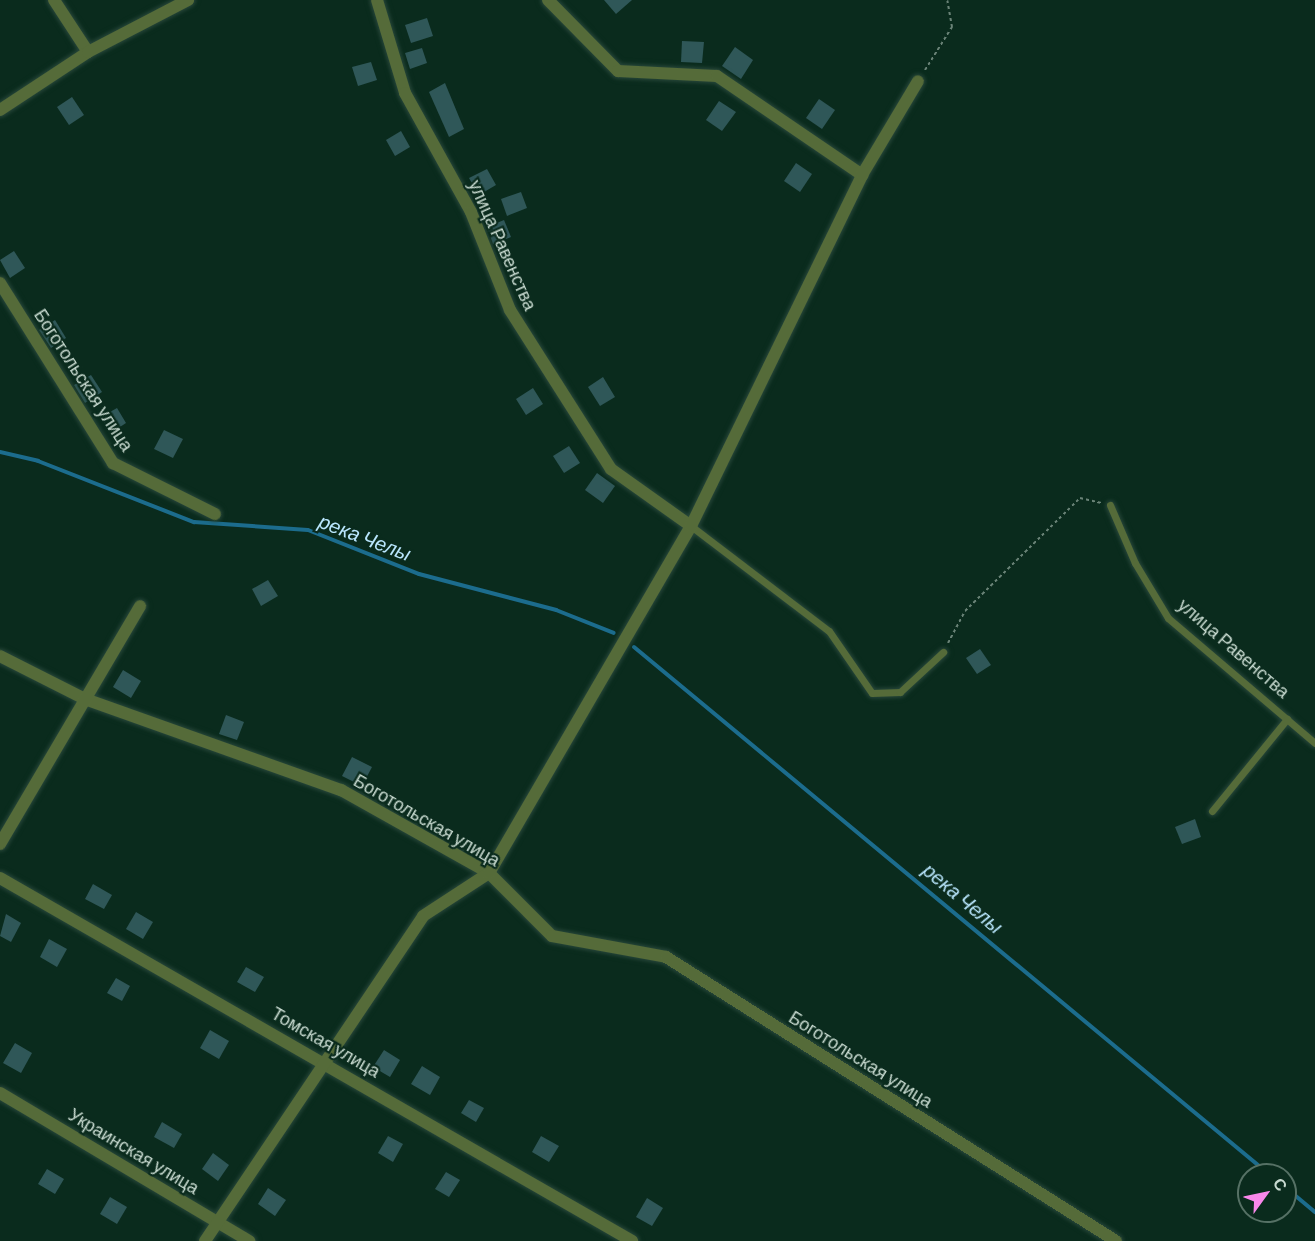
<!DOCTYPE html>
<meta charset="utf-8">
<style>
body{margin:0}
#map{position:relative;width:1315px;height:1241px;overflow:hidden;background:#0a2b1d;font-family:Barlow,sans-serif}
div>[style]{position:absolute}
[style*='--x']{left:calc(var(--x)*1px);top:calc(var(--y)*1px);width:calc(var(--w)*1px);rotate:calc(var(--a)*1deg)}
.stream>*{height:4px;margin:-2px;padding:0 2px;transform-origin:2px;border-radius:2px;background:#1c6c8d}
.building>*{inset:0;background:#2f5758}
.path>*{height:2px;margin-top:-1px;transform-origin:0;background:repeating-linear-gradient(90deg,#6a8377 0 3px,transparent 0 6px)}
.roads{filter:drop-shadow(0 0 2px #28473a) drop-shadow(0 0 2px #28473a)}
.service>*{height:7px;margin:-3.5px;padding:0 3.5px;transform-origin:3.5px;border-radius:3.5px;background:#556b39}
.minor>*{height:12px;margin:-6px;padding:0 6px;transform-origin:6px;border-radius:6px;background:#556b39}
span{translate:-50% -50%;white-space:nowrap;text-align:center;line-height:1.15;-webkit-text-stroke:4.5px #0a2b1d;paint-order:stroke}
.street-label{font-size:18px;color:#c8dad0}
.water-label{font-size:20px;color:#b9e6fd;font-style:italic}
.north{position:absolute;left:1237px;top:1163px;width:60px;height:60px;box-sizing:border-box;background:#0a2b1d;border:2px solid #567165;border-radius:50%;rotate:57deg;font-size:16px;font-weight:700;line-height:24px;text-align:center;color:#c8dad0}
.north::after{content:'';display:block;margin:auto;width:21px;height:27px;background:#f888ea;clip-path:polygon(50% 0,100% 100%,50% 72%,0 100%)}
</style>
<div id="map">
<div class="stream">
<i style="--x:0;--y:452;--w:39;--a:13"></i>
<i style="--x:38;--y:461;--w:168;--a:21.4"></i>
<i style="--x:194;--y:522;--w:114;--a:4"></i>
<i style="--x:308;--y:530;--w:119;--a:21.6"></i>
<i style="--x:419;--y:574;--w:142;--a:14.7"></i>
<i style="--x:556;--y:610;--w:62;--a:21.6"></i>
<i style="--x:634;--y:647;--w:827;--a:39.7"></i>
<i style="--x:1285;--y:1187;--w:39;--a:40"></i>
</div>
<div class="building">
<i style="clip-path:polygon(604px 0,632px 0,616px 14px)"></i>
<i style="clip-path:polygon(427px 18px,433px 36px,411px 43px,405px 25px)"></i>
<i style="clip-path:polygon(682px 41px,704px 42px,702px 63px,681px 62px)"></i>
<i style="clip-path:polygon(735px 47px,753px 60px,741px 79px,722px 66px)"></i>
<i style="clip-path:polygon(422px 48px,427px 63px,410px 69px,405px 53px)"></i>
<i style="clip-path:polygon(371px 62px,377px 80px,358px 86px,352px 67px)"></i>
<i style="clip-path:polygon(445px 83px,464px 129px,449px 137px,429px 92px)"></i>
<i style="clip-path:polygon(72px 97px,84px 115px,69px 125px,57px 107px)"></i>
<i style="clip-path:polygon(819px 99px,835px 110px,822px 129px,806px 118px)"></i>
<i style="clip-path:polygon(719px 101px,736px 112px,722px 131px,706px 120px)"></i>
<i style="clip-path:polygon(401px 131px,410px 147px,395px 156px,386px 140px)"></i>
<i style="clip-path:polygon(796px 163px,812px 174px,800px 192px,784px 181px)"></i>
<i style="clip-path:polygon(487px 169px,496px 185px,479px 195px,469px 178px)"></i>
<i style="clip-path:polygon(521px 192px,527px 208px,507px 216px,501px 199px)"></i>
<i style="clip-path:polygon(504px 220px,511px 237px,493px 244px,487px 227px)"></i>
<i style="clip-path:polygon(14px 251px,25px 268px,10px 278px,0 260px)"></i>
<i style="clip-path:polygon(55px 320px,66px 338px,51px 348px,39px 330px)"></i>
<i style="clip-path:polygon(91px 375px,102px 392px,85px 403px,74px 385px)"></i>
<i style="clip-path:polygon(603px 377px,615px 397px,600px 406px,588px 387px)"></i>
<i style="clip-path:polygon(533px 388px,543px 404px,526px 415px,516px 399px)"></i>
<i style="clip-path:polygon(117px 408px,126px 423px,111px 433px,101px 417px)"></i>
<i style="clip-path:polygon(164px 430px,183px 439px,173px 458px,154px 449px)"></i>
<i style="clip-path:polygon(569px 446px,580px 463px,564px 473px,553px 456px)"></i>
<i style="clip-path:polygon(597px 473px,615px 486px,603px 503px,585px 490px)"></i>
<i style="clip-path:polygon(268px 580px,278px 596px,261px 606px,252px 589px)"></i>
<i style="clip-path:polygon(980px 649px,991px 665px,977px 674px,966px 658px)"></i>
<i style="clip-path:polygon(123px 670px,141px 681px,131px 698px,113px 687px)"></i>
<i style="clip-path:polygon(226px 715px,244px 722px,237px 740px,219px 734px)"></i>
<i style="clip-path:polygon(352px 757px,372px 767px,362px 786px,342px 776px)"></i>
<i style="clip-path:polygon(1195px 819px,1201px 837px,1182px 844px,1175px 827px)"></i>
<i style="clip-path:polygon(93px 884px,112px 895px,104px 909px,85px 899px)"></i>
<i style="clip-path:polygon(136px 912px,153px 922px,143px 939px,126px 929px)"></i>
<i style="clip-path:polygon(6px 914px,21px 923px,11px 942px,0 936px)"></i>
<i style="clip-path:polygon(49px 939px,67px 949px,57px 967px,40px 957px)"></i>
<i style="clip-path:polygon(246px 967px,264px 977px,255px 992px,237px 982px)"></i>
<i style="clip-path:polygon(116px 978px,130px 986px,122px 1001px,107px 993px)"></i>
<i style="clip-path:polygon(210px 1030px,229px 1041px,219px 1059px,200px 1048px)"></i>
<i style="clip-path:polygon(15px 1043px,32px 1053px,21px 1073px,3px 1063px)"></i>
<i style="clip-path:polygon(384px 1050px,400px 1060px,390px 1077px,373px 1067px)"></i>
<i style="clip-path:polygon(422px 1066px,440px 1077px,430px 1095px,411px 1084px)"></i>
<i style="clip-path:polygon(469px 1100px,484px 1108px,476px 1122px,461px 1113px)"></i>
<i style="clip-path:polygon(162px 1122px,182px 1134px,174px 1148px,154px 1137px)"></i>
<i style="clip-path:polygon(388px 1136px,403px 1144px,393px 1162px,378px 1153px)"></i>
<i style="clip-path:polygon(541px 1136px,559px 1146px,549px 1162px,532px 1152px)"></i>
<i style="clip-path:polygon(213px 1153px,229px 1165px,218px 1181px,202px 1169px)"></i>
<i style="clip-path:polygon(47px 1169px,64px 1179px,55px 1194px,38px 1184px)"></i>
<i style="clip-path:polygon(446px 1172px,460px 1180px,449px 1197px,435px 1189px)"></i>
<i style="clip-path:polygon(268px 1188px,286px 1200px,275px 1216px,258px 1204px)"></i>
<i style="clip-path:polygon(110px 1197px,127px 1207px,117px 1224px,100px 1214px)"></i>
<i style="clip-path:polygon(647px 1198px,663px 1208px,652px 1226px,636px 1217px)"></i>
</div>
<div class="path">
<i style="--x:925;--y:70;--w:51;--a:-57.9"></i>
<i style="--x:952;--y:27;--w:27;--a:-100"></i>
<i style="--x:948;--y:643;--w:36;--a:-62"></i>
<i style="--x:965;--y:611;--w:161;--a:-44.5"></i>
<i style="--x:1080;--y:498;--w:22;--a:13"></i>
</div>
<div class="roads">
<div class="service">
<i style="--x:1110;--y:505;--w:63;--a:66.7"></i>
<i style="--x:1135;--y:563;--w:64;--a:59"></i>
<i style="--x:1168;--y:618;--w:193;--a:40.4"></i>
<i style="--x:691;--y:526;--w:173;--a:37.3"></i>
<i style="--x:829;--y:631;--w:75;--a:55.3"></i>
<i style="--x:872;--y:693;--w:28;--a:-2"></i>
<i style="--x:900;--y:692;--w:59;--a:-42.9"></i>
<i style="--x:1212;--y:811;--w:119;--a:-50.8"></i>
</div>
<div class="minor">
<i style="--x:54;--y:0;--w:62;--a:56.8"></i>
<i style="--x:377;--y:0;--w:97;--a:73.2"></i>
<i style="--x:405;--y:93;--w:136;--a:61"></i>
<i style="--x:471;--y:212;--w:105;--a:68.3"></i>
<i style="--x:510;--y:310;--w:188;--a:57.6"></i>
<i style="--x:611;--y:469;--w:98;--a:35.5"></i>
<i style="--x:548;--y:0;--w:100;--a:45.4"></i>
<i style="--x:618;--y:71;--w:99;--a:2.9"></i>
<i style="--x:717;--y:76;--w:176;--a:34.3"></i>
<i style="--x:0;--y:110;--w:105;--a:-33.4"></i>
<i style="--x:88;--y:52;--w:113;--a:-27.5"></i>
<i style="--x:0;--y:283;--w:213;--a:57.9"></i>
<i style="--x:113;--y:463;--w:114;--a:26.6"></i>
<i style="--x:0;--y:656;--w:95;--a:26.8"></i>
<i style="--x:85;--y:699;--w:272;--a:19.6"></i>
<i style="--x:341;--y:790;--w:170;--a:29.3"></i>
<i style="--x:489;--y:873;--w:89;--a:45"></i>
<i style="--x:552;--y:936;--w:116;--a:10.4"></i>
<i style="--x:666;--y:957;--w:532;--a:32.26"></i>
<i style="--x:0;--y:844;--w:276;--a:-59.5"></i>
<i style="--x:0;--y:878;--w:729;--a:29.87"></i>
<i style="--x:0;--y:1093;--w:290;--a:30.7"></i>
<i style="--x:205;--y:1241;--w:391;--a:-56.1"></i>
<i style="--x:423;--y:916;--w:79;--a:-33.1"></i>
<i style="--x:489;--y:873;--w:402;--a:-59.8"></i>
<i style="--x:691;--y:526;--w:390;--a:-64"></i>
<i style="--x:862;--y:175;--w:109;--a:-59.2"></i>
</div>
</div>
<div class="street-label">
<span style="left:503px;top:245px;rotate:66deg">улица Равенства</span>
<span style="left:84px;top:380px;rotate:57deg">Боготольская улица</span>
<span style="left:1234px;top:648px;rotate:41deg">улица Равенства</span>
<span style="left:427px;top:820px;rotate:30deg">Боготольская улица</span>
<span style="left:326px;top:1042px;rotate:30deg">Томская улица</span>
<span style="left:861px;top:1059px;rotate:32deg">Боготольская улица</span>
<span style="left:134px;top:1151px;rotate:31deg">Украинская улица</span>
</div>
<div class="water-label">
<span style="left:365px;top:537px;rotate:21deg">река Челы</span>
<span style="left:963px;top:898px;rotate:40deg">река Челы</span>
</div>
<div class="north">С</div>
</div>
